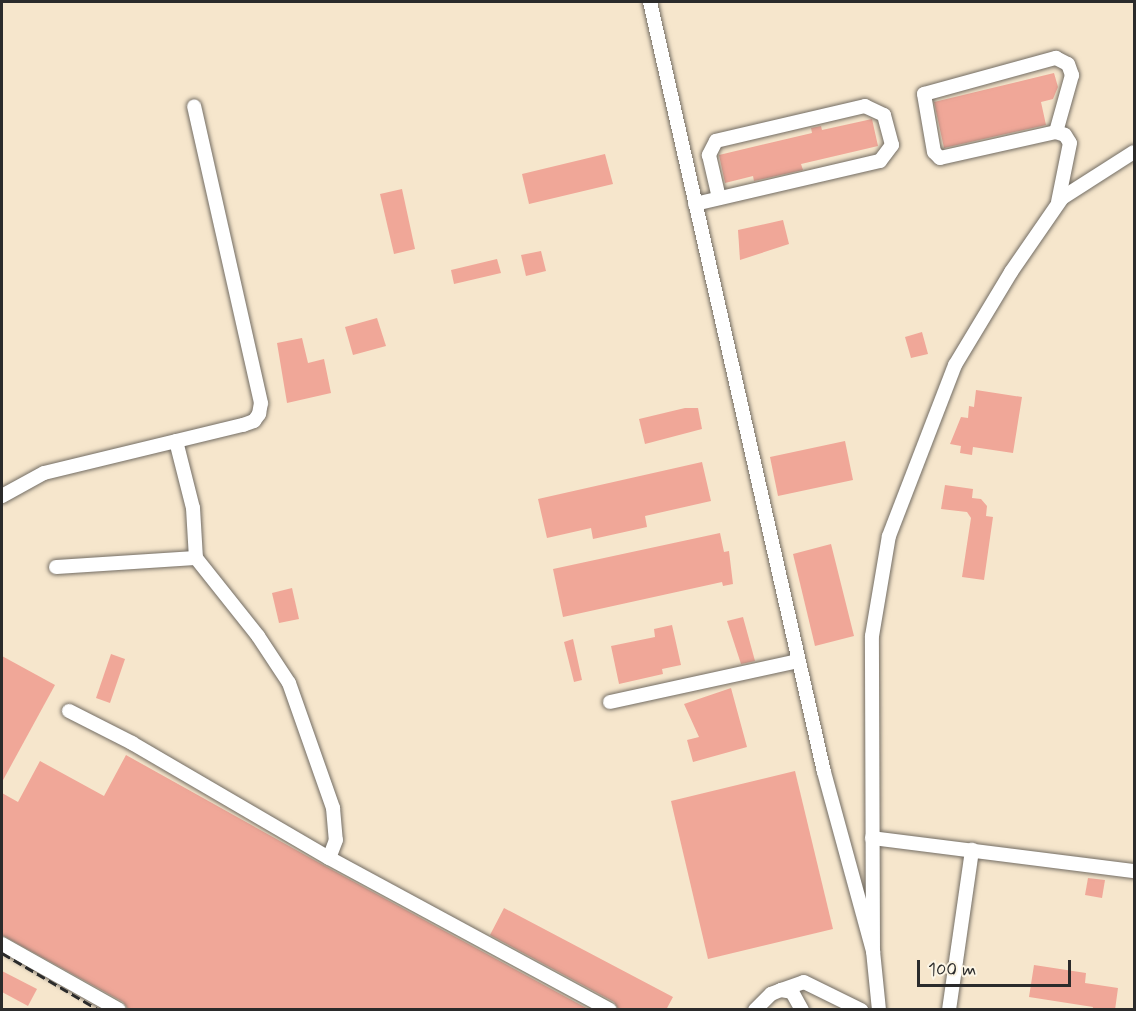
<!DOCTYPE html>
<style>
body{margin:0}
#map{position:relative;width:1136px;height:1011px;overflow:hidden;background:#f6e6cc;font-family:Mynerve,sans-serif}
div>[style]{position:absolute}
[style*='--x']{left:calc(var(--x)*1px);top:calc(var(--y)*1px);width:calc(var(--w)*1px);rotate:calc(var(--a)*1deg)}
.building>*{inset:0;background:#f0a798}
.roads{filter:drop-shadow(0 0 2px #726c63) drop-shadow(0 0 2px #726c63)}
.minor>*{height:14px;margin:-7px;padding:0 7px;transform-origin:7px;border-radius:7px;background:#fff}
.rail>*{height:3px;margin-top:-1.5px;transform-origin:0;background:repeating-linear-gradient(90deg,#2b2b2b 0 9px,transparent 0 13.5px)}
span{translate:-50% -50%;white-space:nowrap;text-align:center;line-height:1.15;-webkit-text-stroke:6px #fcf5e5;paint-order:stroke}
.frame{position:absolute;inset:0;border:3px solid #2b2b2b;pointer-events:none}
.scale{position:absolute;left:917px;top:960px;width:154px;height:27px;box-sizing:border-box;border:3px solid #2b2b2b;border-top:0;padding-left:8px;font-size:18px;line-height:21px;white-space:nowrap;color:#2b2b2b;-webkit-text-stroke:4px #fcf5e5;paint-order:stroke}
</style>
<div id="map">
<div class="building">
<i style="clip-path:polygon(1054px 73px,1058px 87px,1053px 99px,1041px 102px,1046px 125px,944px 148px,934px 102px)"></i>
<i style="clip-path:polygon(872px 119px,878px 146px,801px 164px,803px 170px,754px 181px,753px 176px,725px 183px,719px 155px,812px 133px,811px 128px,821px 126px,822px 130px)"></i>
<i style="clip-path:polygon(605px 154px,613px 184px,529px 204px,522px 174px)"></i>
<i style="clip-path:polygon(402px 189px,415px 249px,394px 254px,380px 194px)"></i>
<i style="clip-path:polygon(783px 220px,789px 244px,740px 260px,738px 230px)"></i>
<i style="clip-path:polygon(541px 251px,546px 271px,526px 276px,521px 255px)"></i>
<i style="clip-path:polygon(497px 259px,501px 273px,454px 284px,451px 270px)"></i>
<i style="clip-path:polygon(377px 318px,386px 346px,353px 355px,345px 327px)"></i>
<i style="clip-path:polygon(922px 332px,928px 354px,911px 358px,905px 337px)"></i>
<i style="clip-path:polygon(302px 338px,308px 363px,324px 359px,331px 393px,287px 403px,277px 343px)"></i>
<i style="clip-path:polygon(976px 390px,1022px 397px,1013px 453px,973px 447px,972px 455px,960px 453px,961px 446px,950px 444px,961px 417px,968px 418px,969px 406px,974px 407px)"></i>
<i style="clip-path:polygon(685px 408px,698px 408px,702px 429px,645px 444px,639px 419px)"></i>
<i style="clip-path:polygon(845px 441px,853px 480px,778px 496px,770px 457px)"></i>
<i style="clip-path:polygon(702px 462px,711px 501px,645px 516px,647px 527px,593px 539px,591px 528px,547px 538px,538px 499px)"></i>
<i style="clip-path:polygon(945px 485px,973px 489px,972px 498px,981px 499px,987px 506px,986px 516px,993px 517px,984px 580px,962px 577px,971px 518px,967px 512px,941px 509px)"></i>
<i style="clip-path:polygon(720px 533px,724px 552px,729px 551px,733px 584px,723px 586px,722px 582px,563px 617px,553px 569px)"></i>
<i style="clip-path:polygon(831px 544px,854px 636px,815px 646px,793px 554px)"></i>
<i style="clip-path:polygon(292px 588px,299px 619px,279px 623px,272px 593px)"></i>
<i style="clip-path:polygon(743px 617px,755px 661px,741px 664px,727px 621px)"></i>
<i style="clip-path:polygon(672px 625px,681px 665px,662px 669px,663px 674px,619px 684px,611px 646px,655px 637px,654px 629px)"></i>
<i style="clip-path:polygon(573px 639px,582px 680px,574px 682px,564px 642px)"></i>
<i style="clip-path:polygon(111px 654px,125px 659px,110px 703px,96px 698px)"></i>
<i style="clip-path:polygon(2px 656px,55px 685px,2px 782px)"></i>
<i style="clip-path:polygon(731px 688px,747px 747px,693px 762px,687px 740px,699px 737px,684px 704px)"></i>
<i style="clip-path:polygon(126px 755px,325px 866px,590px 1010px,129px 1010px,123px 1002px,2px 935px,2px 793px,18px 802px,40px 761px,104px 796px)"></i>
<i style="clip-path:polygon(795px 771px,833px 929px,708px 959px,671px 801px)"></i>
<i style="clip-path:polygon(1088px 878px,1105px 880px,1102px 898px,1085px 895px)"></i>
<i style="clip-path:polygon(504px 908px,673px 997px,666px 1010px,619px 1010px,614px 1002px,490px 935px)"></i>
<i style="clip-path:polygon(1034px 965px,1086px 973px,1085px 983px,1118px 988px,1115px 1010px,1092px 1010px,1093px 1007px,1029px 997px)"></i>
<i style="clip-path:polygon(2px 971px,37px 989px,28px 1006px,2px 992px)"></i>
</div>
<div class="roads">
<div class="minor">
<i style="--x:650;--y:2;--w:789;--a:77.27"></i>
<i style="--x:824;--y:772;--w:186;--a:74.7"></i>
<i style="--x:1056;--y:132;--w:119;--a:167.4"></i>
<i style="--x:940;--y:158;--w:8;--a:-135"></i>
<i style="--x:934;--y:152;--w:59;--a:-99.8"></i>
<i style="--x:924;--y:94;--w:137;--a:-15.3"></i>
<i style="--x:1056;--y:58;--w:13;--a:27"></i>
<i style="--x:1068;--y:64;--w:12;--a:70"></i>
<i style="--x:1072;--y:75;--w:59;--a:105.7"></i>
<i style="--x:1056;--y:132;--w:9;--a:18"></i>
<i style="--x:1065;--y:135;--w:9;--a:58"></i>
<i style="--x:1070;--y:143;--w:60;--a:101.5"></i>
<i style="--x:695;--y:204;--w:190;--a:-13.1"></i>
<i style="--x:880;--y:161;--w:20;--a:-53"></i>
<i style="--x:892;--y:145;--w:31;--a:-105"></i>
<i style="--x:884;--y:115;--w:21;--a:-155"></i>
<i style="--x:865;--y:106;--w:153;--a:166.8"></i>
<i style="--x:716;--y:141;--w:16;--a:117"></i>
<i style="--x:709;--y:155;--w:44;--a:76.9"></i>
<i style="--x:176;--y:441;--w:69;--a:75.8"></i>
<i style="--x:193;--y:508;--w:50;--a:86.6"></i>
<i style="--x:196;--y:558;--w:100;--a:51.5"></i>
<i style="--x:258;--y:636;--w:56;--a:56.6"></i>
<i style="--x:289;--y:683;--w:133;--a:70.6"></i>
<i style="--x:333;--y:808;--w:32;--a:85"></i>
<i style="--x:336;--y:840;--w:19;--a:111"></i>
<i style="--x:2;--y:496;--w:48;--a:-28.7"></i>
<i style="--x:44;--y:473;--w:205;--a:-13.6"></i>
<i style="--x:243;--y:425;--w:12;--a:-20"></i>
<i style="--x:254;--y:421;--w:9;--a:-54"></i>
<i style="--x:259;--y:414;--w:11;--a:-80"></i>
<i style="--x:261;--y:403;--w:304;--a:-102.7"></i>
<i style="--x:56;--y:567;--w:140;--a:-3.7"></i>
<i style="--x:610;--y:702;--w:192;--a:-12.3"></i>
<i style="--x:69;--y:711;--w:71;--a:26.9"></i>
<i style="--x:132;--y:743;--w:228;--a:30.3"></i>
<i style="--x:329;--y:858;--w:319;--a:28.4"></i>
<i style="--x:872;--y:838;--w:264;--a:7.2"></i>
<i style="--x:2;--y:944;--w:134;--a:29.4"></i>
<i style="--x:781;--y:990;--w:24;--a:-19"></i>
<i style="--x:804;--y:982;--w:64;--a:26.2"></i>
<i style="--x:755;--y:1010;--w:23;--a:-45"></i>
<i style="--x:771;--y:994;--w:11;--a:-22"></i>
<i style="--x:781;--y:990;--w:11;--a:10"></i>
<i style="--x:792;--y:992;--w:21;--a:61"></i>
<i style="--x:879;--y:1010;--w:59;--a:-95.8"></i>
<i style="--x:873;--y:951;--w:315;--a:-90.2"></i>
<i style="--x:872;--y:636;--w:101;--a:-80.4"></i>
<i style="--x:889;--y:536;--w:183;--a:-68.9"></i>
<i style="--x:955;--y:365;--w:109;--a:-58.9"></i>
<i style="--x:1011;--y:272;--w:90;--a:-55.4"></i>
<i style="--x:1062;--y:198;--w:85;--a:-32.6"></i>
<i style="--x:949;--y:1010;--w:162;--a:-81.8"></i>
</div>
</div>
<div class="rail">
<i style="--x:2;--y:953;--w:113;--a:30.4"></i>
</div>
<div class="frame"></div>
<div class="scale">100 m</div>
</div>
